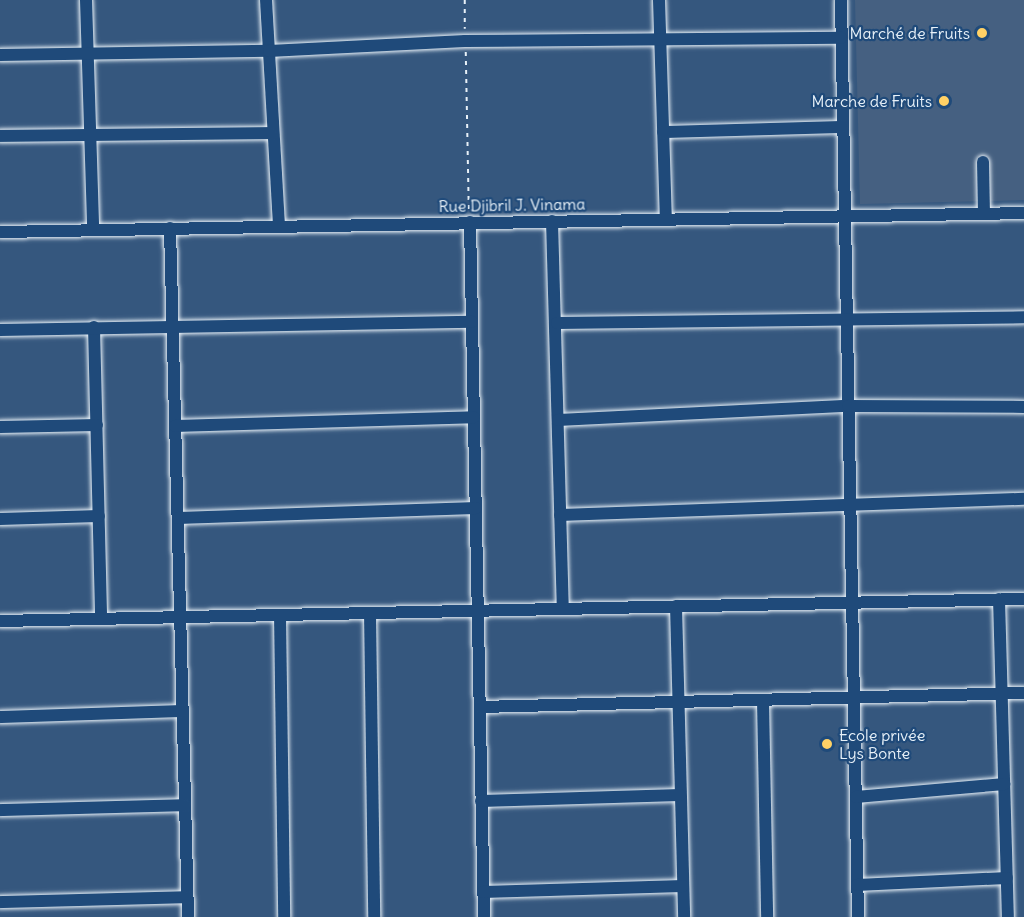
<!DOCTYPE html>
<meta charset="utf-8">
<style>
body{margin:0}
#map{position:relative;width:1024px;height:917px;overflow:hidden;background:#35577e;font-family:Delius,sans-serif}
div>[style]{position:absolute}
[style*='--x']{left:calc(var(--x)*1px);top:calc(var(--y)*1px);width:calc(var(--w)*1px);rotate:calc(var(--a)*1deg)}
.built>*{inset:0;background:#456081}
.path>*{height:1.5px;margin-top:-0.75px;transform-origin:0;background:repeating-linear-gradient(90deg,#e8f1f8 0 4.5px,transparent 0 9px)}
.roads{filter:drop-shadow(0 0 2px #e8f1f8) drop-shadow(0 0 2px #e8f1f8)}
.minor>*{height:12px;margin:-6px;padding:0 6px;transform-origin:6px;border-radius:6px;background:#1f4a7a}
.dots>*{width:16px;height:16px;translate:-50% -50%;box-sizing:border-box;border:3px solid #1f4a7a;border-radius:50%}
span{translate:-50% -50%;white-space:nowrap;text-align:center;line-height:1.15;-webkit-text-stroke:4.5px #1f4a7a;paint-order:stroke}
.poi-label{font-size:16px;color:#e8f1f8}
.right{translate:-100% -50%;text-align:right}
.left{translate:0 -50%;text-align:left}
.street-label{font-size:16px;color:#e8f1f8}
</style>
<div id="map">
<div class="built">
<i style="clip-path:polygon(855px 0,1024px 0,1024px 200px,860px 204px)"></i>
</div>
<div class="path">
<i style="--x:465;--y:0;--w:29;--a:90"></i>
<i style="--x:466;--y:52;--w:160;--a:88.9"></i>
</div>
<div class="roads">
<div class="minor">
<i style="--x:86;--y:0;--w:228;--a:88.2"></i>
<i style="--x:266;--y:0;--w:226;--a:86.7"></i>
<i style="--x:659;--y:0;--w:219;--a:88.2"></i>
<i style="--x:841;--y:0;--w:917;--a:88.94"></i>
<i style="--x:0;--y:55;--w:269;--a:-0.9"></i>
<i style="--x:269;--y:51;--w:196;--a:-2.9"></i>
<i style="--x:465;--y:41;--w:376;--a:-0.5"></i>
<i style="--x:663;--y:132;--w:180;--a:-1.6"></i>
<i style="--x:0;--y:136;--w:271;--a:-0.6"></i>
<i style="--x:983;--y:162;--w:51;--a:88.9"></i>
<i style="--x:552;--y:221;--w:388;--a:88.4"></i>
<i style="--x:470;--y:222;--w:695;--a:88.85"></i>
<i style="--x:170;--y:228;--w:689;--a:88.5"></i>
<i style="--x:0;--y:232;--w:1024;--a:-1.06"></i>
<i style="--x:557;--y:323;--w:467;--a:-0.7"></i>
<i style="--x:94;--y:327;--w:291;--a:88.6"></i>
<i style="--x:0;--y:330;--w:472;--a:-1"></i>
<i style="--x:558;--y:420;--w:290;--a:-2.8"></i>
<i style="--x:848;--y:406;--w:176;--a:0.3"></i>
<i style="--x:175;--y:426;--w:299;--a:-1.7"></i>
<i style="--x:0;--y:427;--w:97;--a:-1.2"></i>
<i style="--x:560;--y:515;--w:464;--a:-2"></i>
<i style="--x:178;--y:518;--w:298;--a:-1.9"></i>
<i style="--x:0;--y:519;--w:99;--a:-1.7"></i>
<i style="--x:999;--y:599;--w:318;--a:88.4"></i>
<i style="--x:676;--y:606;--w:311;--a:88.5"></i>
<i style="--x:370;--y:613;--w:304;--a:89.2"></i>
<i style="--x:280;--y:615;--w:302;--a:89.2"></i>
<i style="--x:0;--y:621;--w:1024;--a:-1.23"></i>
<i style="--x:763;--y:701;--w:216;--a:88.9"></i>
<i style="--x:480;--y:707;--w:544;--a:-1.47"></i>
<i style="--x:0;--y:717;--w:183;--a:-1.9"></i>
<i style="--x:856;--y:797;--w:149;--a:-5"></i>
<i style="--x:481;--y:801;--w:199;--a:-1.7"></i>
<i style="--x:0;--y:810;--w:185;--a:-1.5"></i>
<i style="--x:857;--y:885;--w:150;--a:-2.7"></i>
<i style="--x:483;--y:892;--w:200;--a:-1.7"></i>
<i style="--x:0;--y:902;--w:187;--a:-1.5"></i>
</div>
</div>
<div class="dots">
<i style="left:982px;top:33px;background:#ffd166"></i>
<i style="left:944px;top:101px;background:#ffd166"></i>
<i style="left:827px;top:744px;background:#ffd166"></i>
</div>
<div class="poi-label">
<span class="right" style="left:970px;top:33px">Marché de Fruits</span>
<span class="right" style="left:932px;top:101px">Marche de Fruits</span>
<span class="left" style="left:839px;top:744px">Ecole privée<br>Lys Bonte</span>
</div>
<div class="street-label">
<span style="left:512px;top:205px;rotate:-1deg">Rue Djibril J. Vinama</span>
</div>
</div>
